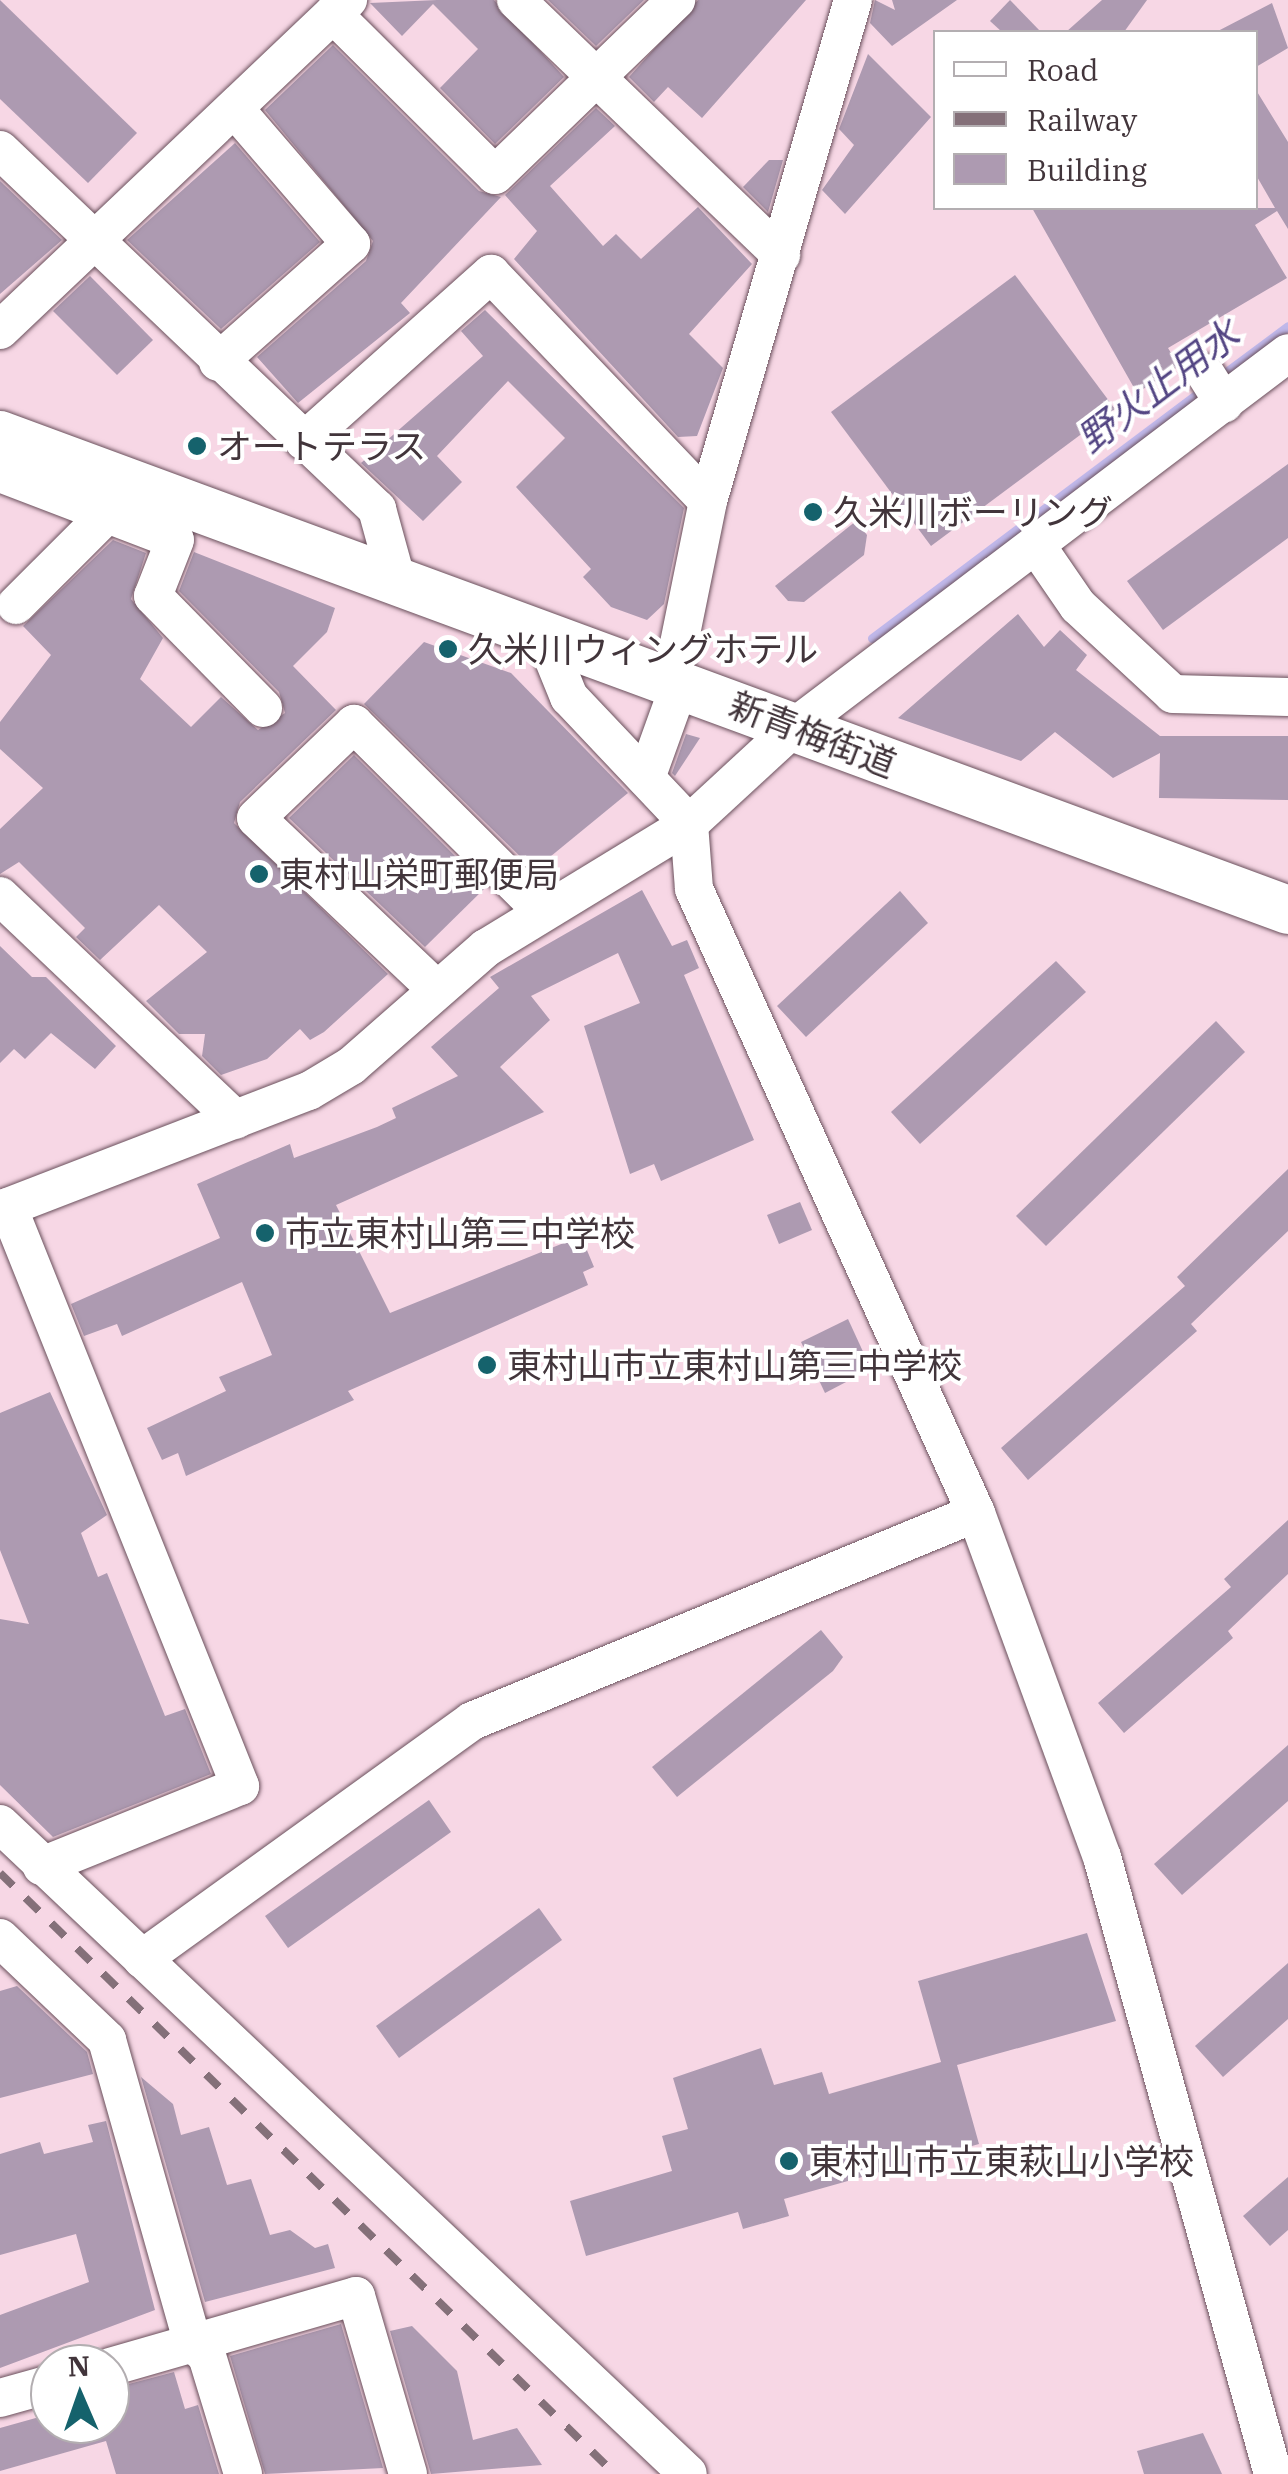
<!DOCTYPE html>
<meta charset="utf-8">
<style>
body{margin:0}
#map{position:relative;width:1288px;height:2474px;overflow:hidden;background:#f7d7e5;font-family:"IBM Plex Serif","Noto Sans JP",serif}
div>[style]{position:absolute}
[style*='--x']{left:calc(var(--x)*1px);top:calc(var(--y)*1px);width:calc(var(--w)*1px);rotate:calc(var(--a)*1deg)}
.stream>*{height:9px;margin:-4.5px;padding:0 4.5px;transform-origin:4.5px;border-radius:4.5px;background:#c0b8ea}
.building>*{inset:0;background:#ad9ab1}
.roads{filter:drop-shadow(0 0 2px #6a505c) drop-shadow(0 0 2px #6a505c)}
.minor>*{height:38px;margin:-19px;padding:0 19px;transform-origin:19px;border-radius:19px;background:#fff}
.major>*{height:48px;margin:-24px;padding:0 24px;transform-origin:24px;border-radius:24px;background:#fff}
.rail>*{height:8px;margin-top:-4px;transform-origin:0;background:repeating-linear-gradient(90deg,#847079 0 18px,transparent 0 36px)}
.dots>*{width:28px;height:28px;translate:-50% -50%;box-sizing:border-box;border:5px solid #fff;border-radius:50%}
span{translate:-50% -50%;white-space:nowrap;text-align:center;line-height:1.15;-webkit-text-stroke:8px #fff;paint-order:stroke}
.poi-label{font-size:35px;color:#42353b}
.left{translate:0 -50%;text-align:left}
.street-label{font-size:35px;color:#42353b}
.water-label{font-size:38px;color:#534583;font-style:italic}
.legend{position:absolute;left:933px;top:30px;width:325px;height:180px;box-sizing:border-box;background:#fff;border:2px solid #b3aeb1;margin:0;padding:12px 18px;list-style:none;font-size:30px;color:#42353b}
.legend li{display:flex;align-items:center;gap:20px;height:50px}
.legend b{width:50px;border:2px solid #b3aeb1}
.north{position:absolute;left:30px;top:2344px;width:100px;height:100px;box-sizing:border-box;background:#fff;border:2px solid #b3aeb1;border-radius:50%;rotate:358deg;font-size:28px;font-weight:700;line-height:40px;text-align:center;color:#42353b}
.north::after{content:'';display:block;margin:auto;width:35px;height:45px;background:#15626c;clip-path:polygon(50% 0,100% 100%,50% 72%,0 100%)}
</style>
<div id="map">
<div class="stream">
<i style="--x:1218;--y:378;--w:87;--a:-36.6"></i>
<i style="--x:872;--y:638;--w:418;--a:-36.9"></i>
</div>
<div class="building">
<i style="clip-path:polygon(0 0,137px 133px,88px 183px,0 99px)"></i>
<i style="clip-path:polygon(437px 0,494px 0,564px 77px,495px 144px,440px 88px,478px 49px,433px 4px,402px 36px,370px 3px)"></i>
<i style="clip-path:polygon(548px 0,644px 0,596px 46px)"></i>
<i style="clip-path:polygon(698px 0,806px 0,702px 118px,668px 87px,654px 102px,629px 77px)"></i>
<i style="clip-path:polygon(875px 0,895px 10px,892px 0,957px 0,892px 46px,870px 23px)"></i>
<i style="clip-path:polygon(1010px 0,1041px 32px,1002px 32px,990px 21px)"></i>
<i style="clip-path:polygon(1102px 0,1147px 0,1124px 32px,1066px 32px)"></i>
<i style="clip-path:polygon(1272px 3px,1288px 48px,1256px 67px,1256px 32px,1216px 32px)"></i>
<i style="clip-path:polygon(333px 45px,479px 191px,501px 197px,401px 303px,410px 313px,298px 403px,257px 357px,366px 261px,373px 241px,265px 110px)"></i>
<i style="clip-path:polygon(868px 54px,931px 117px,845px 214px,822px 190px,854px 145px,839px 129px)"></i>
<i style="clip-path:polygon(1256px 90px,1288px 142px,1288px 229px,1277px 211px,1255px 225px,1287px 278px,1168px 348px,1179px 366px,1137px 393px,1032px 208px,1275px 208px,1256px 175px)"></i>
<i style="clip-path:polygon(596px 108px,615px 126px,550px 186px,603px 246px,616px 234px,641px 259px,698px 207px,752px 264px,689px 334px,723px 368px,697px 436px,678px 437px,514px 259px,537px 231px,505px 195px)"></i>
<i style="clip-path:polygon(235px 143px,320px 242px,221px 329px,127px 240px)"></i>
<i style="clip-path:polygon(769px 160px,783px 160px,768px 212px,743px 187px)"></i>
<i style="clip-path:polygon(0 181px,62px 240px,0 294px)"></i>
<i style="clip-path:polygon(1015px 275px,1115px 409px,931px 546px,831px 412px)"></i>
<i style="clip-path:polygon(90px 276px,153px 340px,117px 375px,53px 311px)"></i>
<i style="clip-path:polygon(485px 310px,684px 508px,664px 604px,647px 620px,611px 607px,583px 577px,591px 569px,516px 487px,565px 438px,508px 381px,437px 456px,462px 482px,423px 521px,361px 463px,483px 356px,461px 331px)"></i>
<i style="clip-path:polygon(1288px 464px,1288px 538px,1163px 630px,1127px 581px)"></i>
<i style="clip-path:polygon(856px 521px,867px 535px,864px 555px,804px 602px,788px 601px,775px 586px)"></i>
<i style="clip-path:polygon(113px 540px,146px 553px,131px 599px,163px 638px,140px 679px,191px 727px,221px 697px,258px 730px,285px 713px,279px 692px,179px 591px,194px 552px,335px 608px,327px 632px,293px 666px,336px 710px,240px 802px,234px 823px,388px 974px,324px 1032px,310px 1040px,300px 1029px,267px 1059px,221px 1075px,202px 1056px,205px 1034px,179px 1034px,146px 1001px,207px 952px,159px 905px,100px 960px,76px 937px,85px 928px,19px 862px,0 874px,0 829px,43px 788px,0 749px,0 722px,51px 655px,23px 626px)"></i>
<i style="clip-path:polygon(1018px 614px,1044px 647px,1060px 630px,1087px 655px,1076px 670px,1160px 736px,1288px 736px,1288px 800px,1159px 798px,1160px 753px,1113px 778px,1055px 732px,1021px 761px,898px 718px)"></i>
<i style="clip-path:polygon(424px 642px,511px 673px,628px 793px,534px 870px,364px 704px)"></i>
<i style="clip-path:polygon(686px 734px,700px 738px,675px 776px,672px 773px)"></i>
<i style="clip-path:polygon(354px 755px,486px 887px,425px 947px,289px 818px)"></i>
<i style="clip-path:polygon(642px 890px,672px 946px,687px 940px,699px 968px,684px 975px,754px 1140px,661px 1181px,654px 1164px,630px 1174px,584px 1026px,640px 1003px,618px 953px,531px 996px,550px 1020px,500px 1067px,544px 1112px,336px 1205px,390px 1313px,581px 1236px,594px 1267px,583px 1272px,588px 1285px,348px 1391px,354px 1400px,186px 1476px,178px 1453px,162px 1460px,147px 1428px,226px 1391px,219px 1377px,272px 1355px,242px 1282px,122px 1336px,117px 1324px,84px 1336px,71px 1304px,220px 1238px,197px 1184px,290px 1144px,294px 1158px,377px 1127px,396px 1118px,392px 1108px,458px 1076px,431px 1047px,499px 988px,490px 977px)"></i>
<i style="clip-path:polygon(900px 891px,928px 923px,806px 1037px,777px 1006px)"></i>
<i style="clip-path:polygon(0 946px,32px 977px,46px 977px,116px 1046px,95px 1069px,51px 1033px,25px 1059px,14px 1049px,0 1063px)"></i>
<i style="clip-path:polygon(1056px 961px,1086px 992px,920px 1144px,891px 1112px)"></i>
<i style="clip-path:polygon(1216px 1021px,1245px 1052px,1046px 1246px,1016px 1216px)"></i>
<i style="clip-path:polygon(1288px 1169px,1288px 1231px,1191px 1324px,1197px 1331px,1028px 1480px,1001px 1448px,1185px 1286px,1177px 1277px)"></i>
<i style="clip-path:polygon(800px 1202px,812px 1230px,779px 1244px,767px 1215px)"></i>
<i style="clip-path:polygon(848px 1319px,871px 1369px,825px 1393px,801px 1342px)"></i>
<i style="clip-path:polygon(50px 1392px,107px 1515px,81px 1533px,98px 1577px,107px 1573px,165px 1716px,185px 1709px,211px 1774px,53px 1837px,0 1785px,0 1619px,29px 1624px,0 1550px,0 1413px)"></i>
<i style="clip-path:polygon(1288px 1520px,1288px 1574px,1228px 1631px,1233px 1638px,1124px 1733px,1098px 1703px,1231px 1587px,1224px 1579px)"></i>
<i style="clip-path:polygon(821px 1630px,843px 1657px,833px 1671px,677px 1797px,652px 1767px)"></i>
<i style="clip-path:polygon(1288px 1745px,1288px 1801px,1182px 1895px,1154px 1864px)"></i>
<i style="clip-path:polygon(429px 1800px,451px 1832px,288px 1948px,265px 1916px)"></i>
<i style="clip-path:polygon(539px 1908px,562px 1940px,399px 2058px,376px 2026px)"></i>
<i style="clip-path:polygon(1087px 1933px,1116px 2021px,957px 2065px,979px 2144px,784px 2199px,789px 2216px,743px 2229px,738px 2212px,586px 2256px,570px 2201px,672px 2171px,662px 2136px,688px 2129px,673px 2078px,761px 2048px,774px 2085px,822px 2072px,829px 2094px,941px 2062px,918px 1981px)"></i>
<i style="clip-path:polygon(1288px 1963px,1288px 2019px,1223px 2077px,1195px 2046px)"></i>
<i style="clip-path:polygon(17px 1986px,87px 2052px,93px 2074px,0 2098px,0 1991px)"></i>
<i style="clip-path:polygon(141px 2077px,173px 2104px,181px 2135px,209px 2127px,227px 2185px,251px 2179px,270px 2235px,290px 2230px,315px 2248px,328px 2244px,335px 2268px,205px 2302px)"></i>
<i style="clip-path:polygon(106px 2121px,155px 2310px,0 2368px,0 2315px,89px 2282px,76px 2234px,0 2255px,0 2154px,40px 2142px,44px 2154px,93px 2142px,88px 2125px)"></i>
<i style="clip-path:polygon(1288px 2177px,1288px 2230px,1270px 2246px,1243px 2216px)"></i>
<i style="clip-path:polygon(341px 2324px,383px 2468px,265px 2474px,230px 2356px)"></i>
<i style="clip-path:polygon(412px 2326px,457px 2371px,473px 2440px,517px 2428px,542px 2465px,431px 2474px,390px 2331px)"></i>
<i style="clip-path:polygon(174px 2372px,185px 2409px,198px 2405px,219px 2474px,116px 2474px,106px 2441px,0 2471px,0 2428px,50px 2414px,50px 2424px,110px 2424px,110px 2389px)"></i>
<i style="clip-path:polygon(1203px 2433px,1222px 2474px,1144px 2474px,1137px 2451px)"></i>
</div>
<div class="roads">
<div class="minor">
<i style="--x:516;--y:0;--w:368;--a:43.9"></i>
<i style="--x:333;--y:14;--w:228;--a:44.8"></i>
<i style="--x:495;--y:175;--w:252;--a:-44"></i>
<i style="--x:0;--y:150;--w:521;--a:43.6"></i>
<i style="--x:377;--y:509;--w:72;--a:74.6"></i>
<i style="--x:0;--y:330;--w:480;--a:-43.5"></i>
<i style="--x:218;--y:362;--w:178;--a:-41.6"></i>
<i style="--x:351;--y:244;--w:179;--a:-130.7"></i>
<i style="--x:1205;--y:373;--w:36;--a:58"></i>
<i style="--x:304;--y:441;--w:251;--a:-41.8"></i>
<i style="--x:491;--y:274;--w:314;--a:46.3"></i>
<i style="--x:0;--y:473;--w:187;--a:20.9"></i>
<i style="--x:175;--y:540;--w:60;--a:111.4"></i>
<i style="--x:153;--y:596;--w:157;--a:45.5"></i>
<i style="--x:1036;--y:545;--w:74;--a:55.5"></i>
<i style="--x:1078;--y:606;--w:129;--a:42.8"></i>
<i style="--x:1173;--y:694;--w:115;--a:1.5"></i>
<i style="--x:16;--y:605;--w:129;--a:-45"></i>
<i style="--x:545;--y:638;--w:64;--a:67.9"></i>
<i style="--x:569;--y:697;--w:175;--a:46.6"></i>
<i style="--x:689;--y:824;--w:65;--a:85.6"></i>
<i style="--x:694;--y:889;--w:685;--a:65.68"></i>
<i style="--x:976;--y:1513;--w:366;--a:69.9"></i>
<i style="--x:1102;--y:1857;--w:640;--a:74.51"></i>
<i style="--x:672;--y:678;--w:181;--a:-78.5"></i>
<i style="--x:708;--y:501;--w:522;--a:-73.86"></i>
<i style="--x:646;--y:778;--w:103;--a:-70.2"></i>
<i style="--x:0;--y:896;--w:325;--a:43.5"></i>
<i style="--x:434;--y:987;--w:245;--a:-136.5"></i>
<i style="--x:256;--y:818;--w:136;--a:-43.8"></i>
<i style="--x:354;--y:724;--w:264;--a:44.8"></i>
<i style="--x:8;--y:1207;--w:624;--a:68.16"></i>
<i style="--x:240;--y:1786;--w:214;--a:158"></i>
<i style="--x:0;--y:1210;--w:331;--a:-21.1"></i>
<i style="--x:309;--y:1091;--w:49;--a:-30.8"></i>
<i style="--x:351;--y:1066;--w:179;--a:-41.2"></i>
<i style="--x:486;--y:948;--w:238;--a:-31.4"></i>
<i style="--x:689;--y:824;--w:140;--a:-42.7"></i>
<i style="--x:792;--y:729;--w:622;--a:-37.16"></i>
<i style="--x:0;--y:1824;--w:946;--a:43.37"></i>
<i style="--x:0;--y:1938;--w:148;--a:43.6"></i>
<i style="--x:107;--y:2040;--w:315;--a:74.2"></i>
<i style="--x:193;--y:2343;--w:19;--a:43"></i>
<i style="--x:207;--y:2356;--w:123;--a:73"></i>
<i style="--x:142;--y:1959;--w:407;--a:-35.8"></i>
<i style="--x:472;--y:1721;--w:545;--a:-22.43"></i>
<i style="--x:110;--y:2367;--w:256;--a:-16.1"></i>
<i style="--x:356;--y:2296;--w:185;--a:73.7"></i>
<i style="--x:0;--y:2398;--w:52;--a:-15.6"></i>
</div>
<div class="major">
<i style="--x:0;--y:435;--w:1373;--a:20.24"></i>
</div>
</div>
<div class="rail">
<i style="--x:0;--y:1873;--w:860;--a:44.34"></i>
</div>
<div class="dots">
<i style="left:197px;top:446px;background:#15626c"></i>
<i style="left:813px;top:512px;background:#15626c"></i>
<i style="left:448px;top:649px;background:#15626c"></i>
<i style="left:259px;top:874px;background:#15626c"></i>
<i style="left:265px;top:1233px;background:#15626c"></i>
<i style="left:487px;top:1365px;background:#15626c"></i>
<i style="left:789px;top:2161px;background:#15626c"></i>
</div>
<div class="poi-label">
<span class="left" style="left:217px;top:446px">オートテラス</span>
<span class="left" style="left:833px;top:512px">久米川ボーリング</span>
<span class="left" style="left:468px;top:649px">久米川ウィングホテル</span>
<span class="left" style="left:279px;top:874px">東村山栄町郵便局</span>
<span class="left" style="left:285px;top:1233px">市立東村山第三中学校</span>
<span class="left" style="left:507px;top:1365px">東村山市立東村山第三中学校</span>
<span class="left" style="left:809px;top:2161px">東村山市立東萩山小学校</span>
</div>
<div class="street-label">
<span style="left:813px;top:734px;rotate:21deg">新青梅街道</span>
</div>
<div class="water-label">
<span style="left:1158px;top:386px;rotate:-37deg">野火止用水</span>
</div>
<ul class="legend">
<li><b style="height:12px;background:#fff"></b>Road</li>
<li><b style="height:12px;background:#847079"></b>Railway</li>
<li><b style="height:28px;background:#ad9ab1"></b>Building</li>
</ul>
<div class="north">N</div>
</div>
